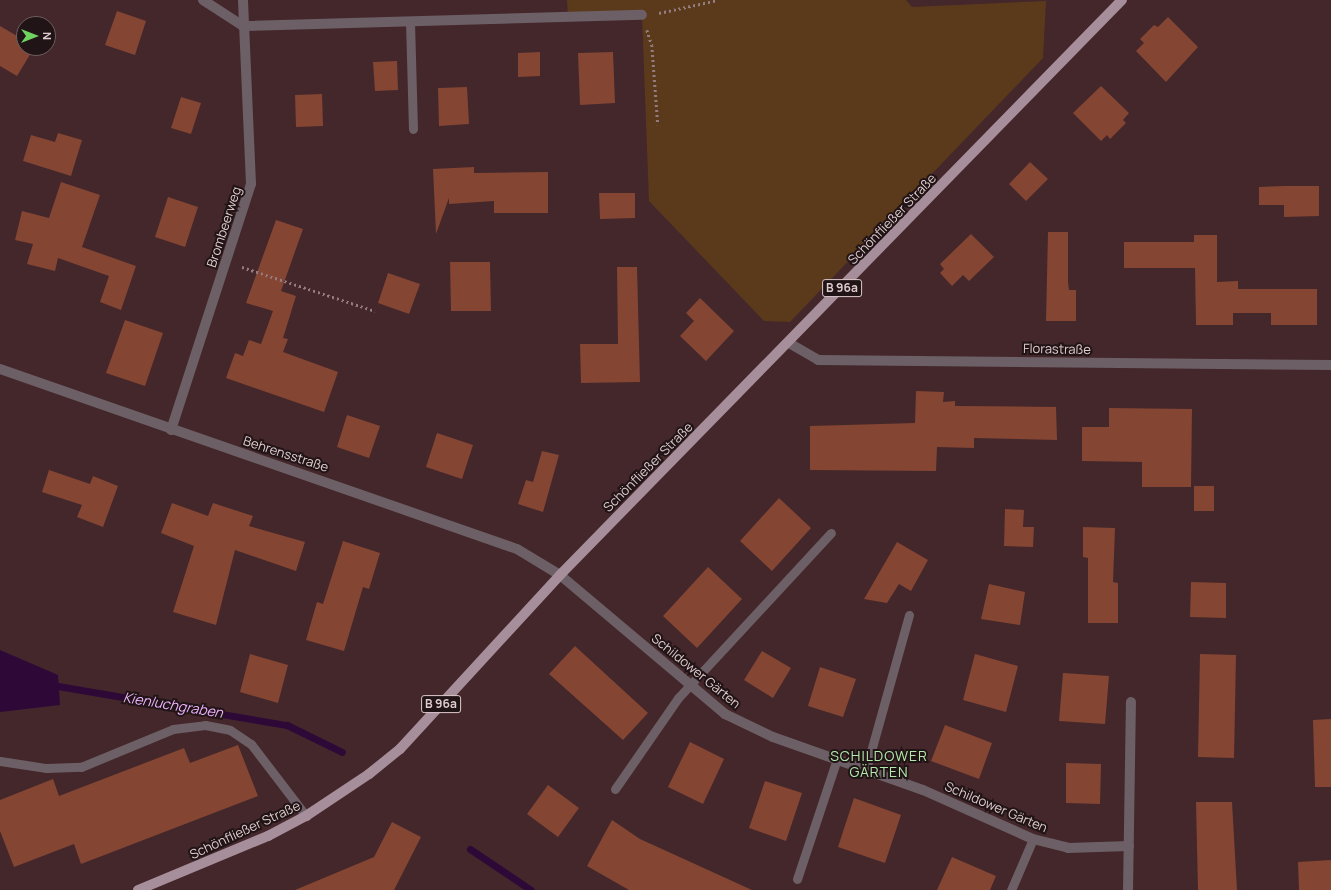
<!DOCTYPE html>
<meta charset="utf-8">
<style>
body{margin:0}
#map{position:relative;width:1331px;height:890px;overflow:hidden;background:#43272b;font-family:Manrope,sans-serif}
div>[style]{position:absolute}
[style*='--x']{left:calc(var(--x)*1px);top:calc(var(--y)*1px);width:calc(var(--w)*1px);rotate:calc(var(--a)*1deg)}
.green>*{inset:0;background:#5b3a1b}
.water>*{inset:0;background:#2e0938}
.stream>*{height:7px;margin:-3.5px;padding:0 3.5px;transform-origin:3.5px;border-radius:3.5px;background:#2e0938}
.building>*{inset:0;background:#844533}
.path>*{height:2.5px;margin-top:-1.25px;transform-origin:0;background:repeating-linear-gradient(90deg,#947d80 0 2px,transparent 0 5px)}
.lane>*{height:9px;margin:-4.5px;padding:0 4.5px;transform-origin:4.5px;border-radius:4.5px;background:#6c5f66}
.street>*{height:10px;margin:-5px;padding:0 5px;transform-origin:5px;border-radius:5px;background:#6c5f66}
.primary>*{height:10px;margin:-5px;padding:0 5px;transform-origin:5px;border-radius:5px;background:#a78e9b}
span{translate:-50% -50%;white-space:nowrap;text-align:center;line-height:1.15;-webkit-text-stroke:4px #211416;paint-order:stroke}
.shield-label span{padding:1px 3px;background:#211416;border:1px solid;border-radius:3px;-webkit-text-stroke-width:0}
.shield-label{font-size:12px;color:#dfccce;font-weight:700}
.street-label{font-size:13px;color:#dfccce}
.water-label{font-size:14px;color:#eeb2ff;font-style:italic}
.neighbourhood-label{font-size:14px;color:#b3e9ab;letter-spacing:1px}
.north{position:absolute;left:16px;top:16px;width:40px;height:40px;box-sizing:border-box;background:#211416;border:1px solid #6d5e60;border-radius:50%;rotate:90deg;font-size:11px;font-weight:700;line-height:16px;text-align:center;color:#dfccce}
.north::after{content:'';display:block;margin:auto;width:14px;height:18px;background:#6fd360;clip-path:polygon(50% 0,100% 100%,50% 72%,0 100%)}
</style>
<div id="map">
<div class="green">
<i style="clip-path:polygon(567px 0,906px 0,912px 7px,1046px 1px,1043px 58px,790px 322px,764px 321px,649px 201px,642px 16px,568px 17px)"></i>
</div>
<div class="water">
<i style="clip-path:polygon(0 650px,58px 675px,60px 705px,0 712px)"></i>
</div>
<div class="stream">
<i style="--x:52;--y:685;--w:238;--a:9.7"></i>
<i style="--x:287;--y:725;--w:61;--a:26.1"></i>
<i style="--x:470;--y:849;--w:73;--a:33.9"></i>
</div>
<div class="building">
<i style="clip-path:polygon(117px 11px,146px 21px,135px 55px,105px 45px)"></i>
<i style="clip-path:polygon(1168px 17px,1198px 47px,1166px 82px,1136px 51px,1144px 43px,1140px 39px,1154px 25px,1158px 27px)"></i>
<i style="clip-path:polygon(0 26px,24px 40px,24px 48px,34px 48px,17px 76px,0 66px)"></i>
<i style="clip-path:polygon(540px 52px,540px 76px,518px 77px,518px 53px)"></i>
<i style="clip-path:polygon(613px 52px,615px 103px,580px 105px,578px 53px)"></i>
<i style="clip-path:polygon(397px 61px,398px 90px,375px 91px,373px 62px)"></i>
<i style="clip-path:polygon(1101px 86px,1129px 113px,1123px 120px,1126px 123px,1110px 139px,1107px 135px,1101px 141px,1073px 113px)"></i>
<i style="clip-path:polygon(467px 87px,469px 124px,439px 126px,438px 88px)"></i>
<i style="clip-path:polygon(322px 94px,323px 126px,296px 127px,295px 95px)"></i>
<i style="clip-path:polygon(181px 97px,201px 103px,191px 134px,171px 128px)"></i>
<i style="clip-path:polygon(58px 133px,82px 140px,71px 176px,23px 161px,31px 135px,55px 142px)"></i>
<i style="clip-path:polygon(1030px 162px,1048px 179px,1026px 201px,1009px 184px)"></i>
<i style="clip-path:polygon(474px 167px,474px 173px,548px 172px,548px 213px,494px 213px,494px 201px,449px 204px,449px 198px,436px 234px,433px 169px)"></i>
<i style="clip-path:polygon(61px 182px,100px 195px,82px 247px,136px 266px,121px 310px,100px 302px,109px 276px,58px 258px,55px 271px,27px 264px,33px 244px,15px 240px,22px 211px,49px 218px)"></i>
<i style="clip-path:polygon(1284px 186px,1319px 186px,1319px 216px,1284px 217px,1284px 205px,1259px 205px,1259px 187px)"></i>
<i style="clip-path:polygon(599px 193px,635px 193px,635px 218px,600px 219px)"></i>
<i style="clip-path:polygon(168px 197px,198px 207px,185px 247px,155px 237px)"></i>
<i style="clip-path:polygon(276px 220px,303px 229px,281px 291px,296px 296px,283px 338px,288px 339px,283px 352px,338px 372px,324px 412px,226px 378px,235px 353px,243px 356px,249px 340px,261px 344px,273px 311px,246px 303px)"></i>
<i style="clip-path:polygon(1048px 232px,1068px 232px,1068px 282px,1069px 290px,1076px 290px,1076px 321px,1046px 321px)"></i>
<i style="clip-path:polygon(971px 234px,994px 257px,969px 281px,963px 275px,952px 286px,940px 273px,944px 269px,940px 264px)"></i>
<i style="clip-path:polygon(1194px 235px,1217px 235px,1217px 282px,1238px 281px,1238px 289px,1317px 289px,1317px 325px,1271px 325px,1271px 313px,1233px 313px,1233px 325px,1196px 325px,1195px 268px,1124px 268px,1124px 242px,1194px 242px)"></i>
<i style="clip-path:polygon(450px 262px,490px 262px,491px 311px,451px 311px)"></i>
<i style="clip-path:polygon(617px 267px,637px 267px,640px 382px,581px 383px,580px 344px,618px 344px)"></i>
<i style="clip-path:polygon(388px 273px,420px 284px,409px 314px,378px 303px)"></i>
<i style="clip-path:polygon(700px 298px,734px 331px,706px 361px,680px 336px,694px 321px,686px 313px)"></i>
<i style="clip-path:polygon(125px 320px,163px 333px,145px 386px,106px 373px)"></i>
<i style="clip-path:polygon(916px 391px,944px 392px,943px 402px,955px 401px,955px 406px,1056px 407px,1057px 440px,974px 438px,974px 448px,937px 447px,936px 471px,810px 470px,810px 426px,915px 423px)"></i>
<i style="clip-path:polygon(1109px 408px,1192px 409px,1191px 487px,1142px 487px,1142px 462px,1082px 461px,1082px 427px,1109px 427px)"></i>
<i style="clip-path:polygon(347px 415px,380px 426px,369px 458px,337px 447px)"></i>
<i style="clip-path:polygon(437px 433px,473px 445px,462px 479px,426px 467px)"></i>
<i style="clip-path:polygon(542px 451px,559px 455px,543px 512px,518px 504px,526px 480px,533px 482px)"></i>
<i style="clip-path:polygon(49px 470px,90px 484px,93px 476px,118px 486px,103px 527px,77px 517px,82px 505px,42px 492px)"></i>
<i style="clip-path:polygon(1194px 486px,1214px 486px,1214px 511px,1194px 511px)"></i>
<i style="clip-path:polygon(779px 498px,811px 528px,772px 571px,740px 541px)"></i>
<i style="clip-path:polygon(172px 503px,208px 516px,213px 503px,253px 516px,249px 526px,305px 542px,296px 571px,235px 550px,216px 625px,173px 612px,194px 546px,161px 533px)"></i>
<i style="clip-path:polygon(1005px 509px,1024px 510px,1023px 527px,1034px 527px,1033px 547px,1004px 546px)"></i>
<i style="clip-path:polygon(1083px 527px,1115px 528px,1113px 582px,1118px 583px,1118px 623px,1088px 623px,1088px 558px,1083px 557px)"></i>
<i style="clip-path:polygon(343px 541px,380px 553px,369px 589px,363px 587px,344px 651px,306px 640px,317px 602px,323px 604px)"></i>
<i style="clip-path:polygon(897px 542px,928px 560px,911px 591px,899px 584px,887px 603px,864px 599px)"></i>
<i style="clip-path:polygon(708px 567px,742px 599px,697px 648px,663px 616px)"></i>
<i style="clip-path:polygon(1191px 582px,1226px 583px,1226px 618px,1190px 617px)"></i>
<i style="clip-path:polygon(989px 584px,1025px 592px,1020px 625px,981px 619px)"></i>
<i style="clip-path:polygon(575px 646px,648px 713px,623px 740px,549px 674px)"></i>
<i style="clip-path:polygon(762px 651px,791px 668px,773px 698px,744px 680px)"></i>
<i style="clip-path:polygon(250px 654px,288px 665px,278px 703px,240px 692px)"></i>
<i style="clip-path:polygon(975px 654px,1018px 666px,1006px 712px,963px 700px)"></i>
<i style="clip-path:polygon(1200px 654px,1236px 655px,1234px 758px,1198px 757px)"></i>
<i style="clip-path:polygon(820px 667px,856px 679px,843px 717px,808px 706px)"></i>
<i style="clip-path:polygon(1063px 673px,1109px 676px,1105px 724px,1059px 721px)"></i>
<i style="clip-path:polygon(1331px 719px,1331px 787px,1315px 787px,1313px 720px)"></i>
<i style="clip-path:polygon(945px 725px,992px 743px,979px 779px,931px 761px)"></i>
<i style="clip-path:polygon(690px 742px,724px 759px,703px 804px,668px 787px)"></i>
<i style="clip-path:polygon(238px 745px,258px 796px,81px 864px,74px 844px,14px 867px,0 831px,0 800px,53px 779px,59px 796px,184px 748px,190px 763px)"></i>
<i style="clip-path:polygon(1066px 763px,1101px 764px,1100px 804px,1066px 803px)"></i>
<i style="clip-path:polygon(765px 781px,802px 793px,786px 841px,749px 828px)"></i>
<i style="clip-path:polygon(548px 785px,579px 808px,558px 837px,527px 814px)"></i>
<i style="clip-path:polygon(854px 798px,901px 815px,885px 863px,838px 847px)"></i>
<i style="clip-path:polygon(1196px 802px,1232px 802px,1237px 890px,1198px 890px)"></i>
<i style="clip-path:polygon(612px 820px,640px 839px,752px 890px,629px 890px,587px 866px)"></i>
<i style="clip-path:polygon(392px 822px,421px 837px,394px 890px,295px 890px,374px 857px)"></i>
<i style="clip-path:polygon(952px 857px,996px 876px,990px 890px,937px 890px)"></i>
<i style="clip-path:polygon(1331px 860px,1331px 890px,1299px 890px,1298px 862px)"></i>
</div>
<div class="path">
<i style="--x:659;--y:13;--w:60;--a:-12.4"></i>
<i style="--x:647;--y:30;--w:16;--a:72"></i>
<i style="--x:652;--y:45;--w:80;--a:85.7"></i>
<i style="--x:242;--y:267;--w:140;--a:18.3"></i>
</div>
<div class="lane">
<i style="--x:410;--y:22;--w:107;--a:88.4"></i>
<i style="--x:0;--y:761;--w:47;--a:8.7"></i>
<i style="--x:46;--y:768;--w:35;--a:-2"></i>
<i style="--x:81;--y:767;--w:100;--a:-22.4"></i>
<i style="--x:173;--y:729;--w:32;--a:-7"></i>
<i style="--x:205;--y:725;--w:25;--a:11"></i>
<i style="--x:230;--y:730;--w:25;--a:34"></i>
<i style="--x:251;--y:744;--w:91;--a:52.6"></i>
<i style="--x:866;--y:769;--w:160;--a:-74.4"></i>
<i style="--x:615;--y:789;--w:111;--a:-55.3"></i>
<i style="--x:678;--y:698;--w:225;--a:-47.2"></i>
<i style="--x:797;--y:879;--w:126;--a:-71.6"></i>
<i style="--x:1011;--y:890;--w:56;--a:-66.7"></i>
</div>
<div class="street">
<i style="--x:203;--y:0;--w:48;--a:33"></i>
<i style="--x:243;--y:26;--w:399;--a:-1.6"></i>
<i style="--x:789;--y:343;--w:34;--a:30"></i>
<i style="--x:818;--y:360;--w:513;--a:0.56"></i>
<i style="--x:0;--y:369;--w:547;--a:19.2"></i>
<i style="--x:517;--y:549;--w:50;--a:31.2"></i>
<i style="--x:560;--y:575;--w:216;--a:40.1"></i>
<i style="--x:725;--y:714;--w:53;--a:25.6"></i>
<i style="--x:773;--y:737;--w:159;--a:19.5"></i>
<i style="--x:923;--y:790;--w:120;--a:24"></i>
<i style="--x:1033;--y:839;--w:36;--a:14"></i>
<i style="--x:1068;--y:848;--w:61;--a:-1.9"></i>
<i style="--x:171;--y:430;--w:259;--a:-72"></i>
<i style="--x:251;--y:184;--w:184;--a:-92.5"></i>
<i style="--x:1128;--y:890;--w:188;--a:-89.1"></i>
</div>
<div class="primary">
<i style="--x:138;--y:890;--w:141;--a:-22.6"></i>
<i style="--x:268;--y:836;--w:43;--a:-27.8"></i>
<i style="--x:306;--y:816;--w:76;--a:-33.7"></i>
<i style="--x:369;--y:774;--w:40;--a:-39"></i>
<i style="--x:400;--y:749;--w:236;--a:-47.4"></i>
<i style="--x:560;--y:575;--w:804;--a:-45.66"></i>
</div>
<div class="shield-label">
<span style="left:842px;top:288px">B 96a</span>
<span style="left:441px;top:704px">B 96a</span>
</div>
<div class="street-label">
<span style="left:892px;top:219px;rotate:-46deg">Schönfließer Straße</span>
<span style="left:224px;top:227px;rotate:-72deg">Brombeerweg</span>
<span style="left:1057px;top:349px;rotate:1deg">Florastraße</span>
<span style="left:286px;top:454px;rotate:18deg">Behrensstraße</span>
<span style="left:648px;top:467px;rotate:-45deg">Schönfließer Straße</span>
<span style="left:696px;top:671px;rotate:39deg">Schildower Gärten</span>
<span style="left:996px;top:807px;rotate:23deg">Schildower Gärten</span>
<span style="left:245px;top:830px;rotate:-25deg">Schönfließer Straße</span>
</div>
<div class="water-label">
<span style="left:173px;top:705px;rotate:9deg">Kienluchgraben</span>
</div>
<div class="neighbourhood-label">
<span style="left:879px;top:764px">SCHILDOWER<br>GÄRTEN</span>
</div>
<div class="north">N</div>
</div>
